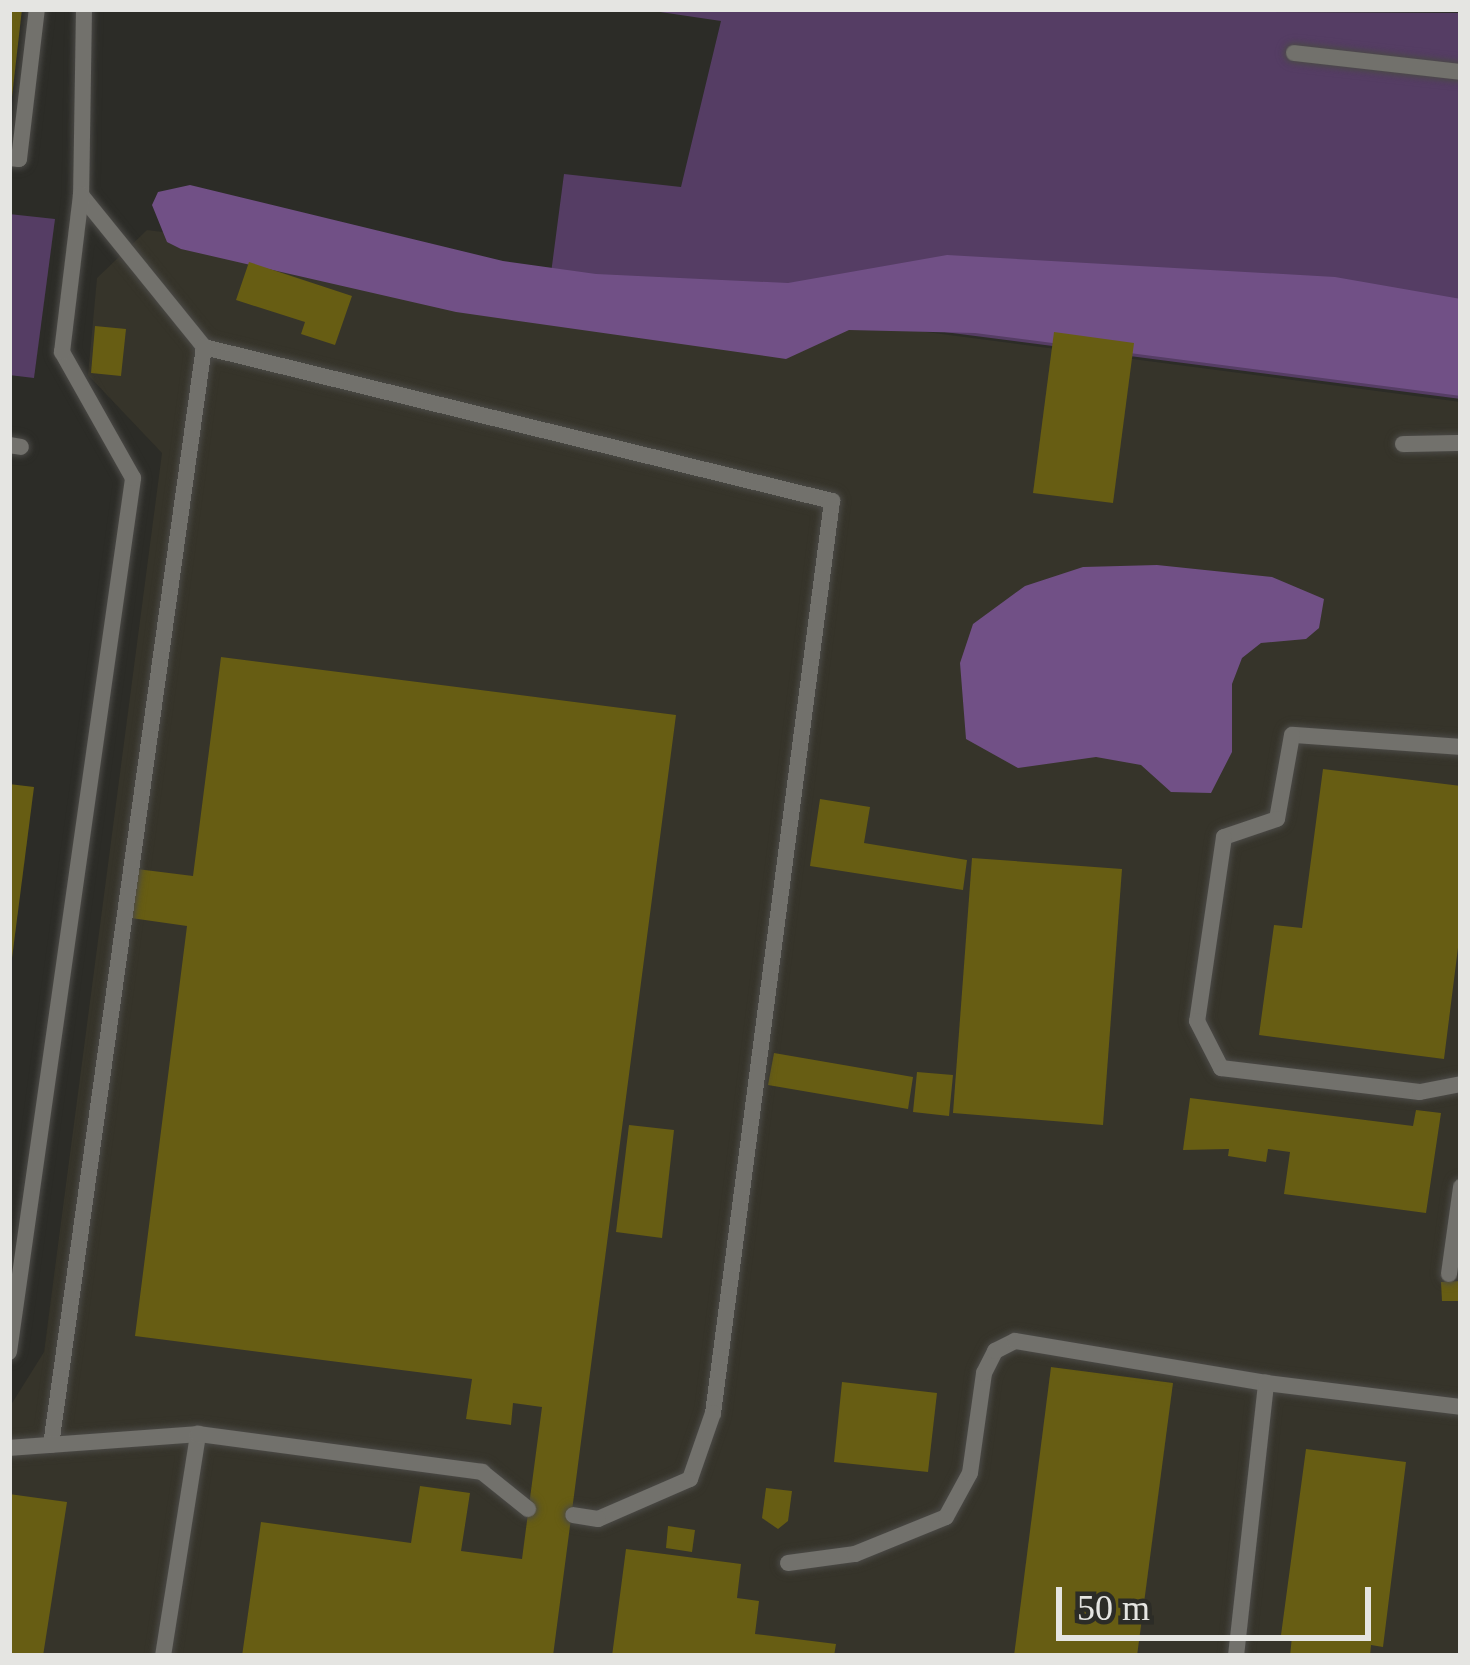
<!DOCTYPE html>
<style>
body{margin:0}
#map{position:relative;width:1470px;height:1665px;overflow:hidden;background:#2c2c27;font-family:Georgia,serif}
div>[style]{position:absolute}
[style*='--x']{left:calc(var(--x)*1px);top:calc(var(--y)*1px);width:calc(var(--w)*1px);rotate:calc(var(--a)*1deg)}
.built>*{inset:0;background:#36342a}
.green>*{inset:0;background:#553d64}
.forest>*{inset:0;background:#715086}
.building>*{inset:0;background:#675d13}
.roads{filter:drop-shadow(0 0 3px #4b4a47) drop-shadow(0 0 3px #4b4a47)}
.lane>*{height:16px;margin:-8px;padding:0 8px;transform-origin:8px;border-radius:8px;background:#72716c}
span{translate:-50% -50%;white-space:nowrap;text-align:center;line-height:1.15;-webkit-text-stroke:9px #2c2c27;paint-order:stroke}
.frame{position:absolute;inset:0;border:12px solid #e5e5e2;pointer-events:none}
.scale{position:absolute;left:1056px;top:1587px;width:315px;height:54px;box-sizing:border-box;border:6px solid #e5e5e2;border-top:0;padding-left:15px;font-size:36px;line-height:42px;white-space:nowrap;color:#e5e5e2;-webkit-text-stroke:9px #2c2c27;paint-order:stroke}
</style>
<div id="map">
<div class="built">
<i style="clip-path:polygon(147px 230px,1461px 402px,1459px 1656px,9px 1656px,9px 1408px,44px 1352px,162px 453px,88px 375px,97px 278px)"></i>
</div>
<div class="green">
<i style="clip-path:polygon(640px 9px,1461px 13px,1461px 399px,550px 281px,564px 174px,681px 187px,721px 21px)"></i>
<i style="clip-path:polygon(9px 214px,55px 219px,34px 378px,9px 375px)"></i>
</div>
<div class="forest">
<i style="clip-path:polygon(190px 185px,503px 261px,596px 274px,788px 283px,947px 255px,1335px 277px,1461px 299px,1461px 396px,975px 333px,849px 330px,786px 359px,456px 312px,181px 249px,167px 242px,152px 205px,158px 192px)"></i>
<i style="clip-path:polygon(1157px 565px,1272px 577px,1324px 599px,1319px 628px,1306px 639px,1261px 643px,1242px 658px,1232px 684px,1232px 752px,1211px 793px,1171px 792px,1141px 765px,1096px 757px,1018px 768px,966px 739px,960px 663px,973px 624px,1025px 586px,1083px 567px)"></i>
</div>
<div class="building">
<i style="clip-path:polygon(9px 9px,22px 9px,12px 97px,9px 97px)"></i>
<i style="clip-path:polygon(249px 262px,352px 296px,335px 345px,301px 334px,305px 322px,236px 300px)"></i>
<i style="clip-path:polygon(95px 326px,126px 329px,121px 376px,91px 373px)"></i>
<i style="clip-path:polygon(1054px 332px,1134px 343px,1113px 503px,1033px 493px)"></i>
<i style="clip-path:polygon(221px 657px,676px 715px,553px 1656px,242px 1656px,261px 1522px,411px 1543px,420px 1486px,470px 1493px,461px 1551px,522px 1559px,542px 1407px,513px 1403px,511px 1425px,466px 1419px,472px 1379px,135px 1336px,187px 926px,131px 918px,137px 869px,193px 876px)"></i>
<i style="clip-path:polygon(1323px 769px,1461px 786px,1461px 924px,1444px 1059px,1259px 1035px,1274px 925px,1302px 928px)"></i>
<i style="clip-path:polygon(9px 784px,34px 787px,12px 958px,9px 958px)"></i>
<i style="clip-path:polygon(820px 799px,870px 807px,864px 843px,967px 860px,963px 890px,810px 866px)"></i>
<i style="clip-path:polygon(972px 858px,1122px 869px,1103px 1125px,953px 1113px)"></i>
<i style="clip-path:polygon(774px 1053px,913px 1077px,908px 1109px,768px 1085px)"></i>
<i style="clip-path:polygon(917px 1072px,953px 1075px,949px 1116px,913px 1112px)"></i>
<i style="clip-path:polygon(1190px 1098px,1413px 1126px,1416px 1110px,1441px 1113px,1426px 1213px,1284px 1194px,1290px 1152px,1268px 1149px,1266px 1162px,1228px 1156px,1229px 1149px,1183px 1150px)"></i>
<i style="clip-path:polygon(629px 1125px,674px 1130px,662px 1238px,616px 1232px)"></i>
<i style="clip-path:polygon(1461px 1281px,1461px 1301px,1442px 1301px,1441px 1282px)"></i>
<i style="clip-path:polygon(1051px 1367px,1173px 1383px,1137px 1656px,1014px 1656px)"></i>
<i style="clip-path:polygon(842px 1382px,937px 1393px,928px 1472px,834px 1462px)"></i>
<i style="clip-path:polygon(1306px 1449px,1406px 1462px,1383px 1647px,1371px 1645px,1370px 1656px,1290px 1656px,1292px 1636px,1281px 1635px)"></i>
<i style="clip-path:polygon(766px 1488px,792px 1491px,788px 1521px,778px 1529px,762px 1518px)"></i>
<i style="clip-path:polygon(9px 1494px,67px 1502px,43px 1656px,9px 1656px)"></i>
<i style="clip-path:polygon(668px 1526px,695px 1530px,692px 1552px,666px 1548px)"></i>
<i style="clip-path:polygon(626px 1549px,741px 1564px,737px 1598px,759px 1601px,755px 1634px,836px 1644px,834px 1656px,612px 1656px)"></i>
</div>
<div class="roads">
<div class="lane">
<i style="--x:84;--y:9;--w:186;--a:90.9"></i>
<i style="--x:81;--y:195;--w:196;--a:51"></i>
<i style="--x:204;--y:347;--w:647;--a:13.78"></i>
<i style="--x:832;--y:501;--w:920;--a:97.43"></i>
<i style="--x:713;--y:1413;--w:70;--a:109.2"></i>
<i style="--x:690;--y:1479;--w:100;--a:156.5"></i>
<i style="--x:598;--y:1519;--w:25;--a:-171"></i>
<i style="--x:1294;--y:53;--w:168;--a:6.5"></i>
<i style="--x:9;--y:158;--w:10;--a:6"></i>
<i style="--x:19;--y:159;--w:151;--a:-83.2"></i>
<i style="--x:1403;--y:444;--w:58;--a:-1"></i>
<i style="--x:9;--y:445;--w:12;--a:9"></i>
<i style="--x:1461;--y:747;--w:169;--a:-175.9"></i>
<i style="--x:1292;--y:735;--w:85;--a:100.1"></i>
<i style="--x:1277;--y:819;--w:56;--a:161.2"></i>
<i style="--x:1224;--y:837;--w:186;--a:98.3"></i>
<i style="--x:1197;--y:1021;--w:53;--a:62.9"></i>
<i style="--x:1221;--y:1068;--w:200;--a:6.9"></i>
<i style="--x:1420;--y:1092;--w:42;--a:-11"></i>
<i style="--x:1449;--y:1274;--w:88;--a:-82.1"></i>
<i style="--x:9;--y:1352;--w:883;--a:-81.92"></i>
<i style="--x:133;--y:478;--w:145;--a:-119.4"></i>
<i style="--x:62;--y:352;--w:158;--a:-83.1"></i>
<i style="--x:51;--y:1445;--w:1109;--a:-82.07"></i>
<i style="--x:9;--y:1448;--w:190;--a:-4.2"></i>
<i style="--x:788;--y:1563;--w:68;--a:-7.7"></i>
<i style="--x:855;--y:1554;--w:98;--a:-22.1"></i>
<i style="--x:946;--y:1517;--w:50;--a:-61.4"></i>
<i style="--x:970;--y:1473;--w:101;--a:-82"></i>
<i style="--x:984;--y:1373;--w:25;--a:-63"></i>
<i style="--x:995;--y:1351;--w:22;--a:-27"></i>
<i style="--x:1015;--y:1341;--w:254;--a:9.5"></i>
<i style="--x:163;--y:1656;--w:225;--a:-81"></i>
<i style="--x:198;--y:1434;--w:287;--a:7.6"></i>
<i style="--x:482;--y:1472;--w:59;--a:38.8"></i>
<i style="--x:1236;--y:1656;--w:275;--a:-83.7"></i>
<i style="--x:1266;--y:1383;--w:196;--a:7"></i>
</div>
</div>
<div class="frame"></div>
<div class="scale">50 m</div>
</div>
